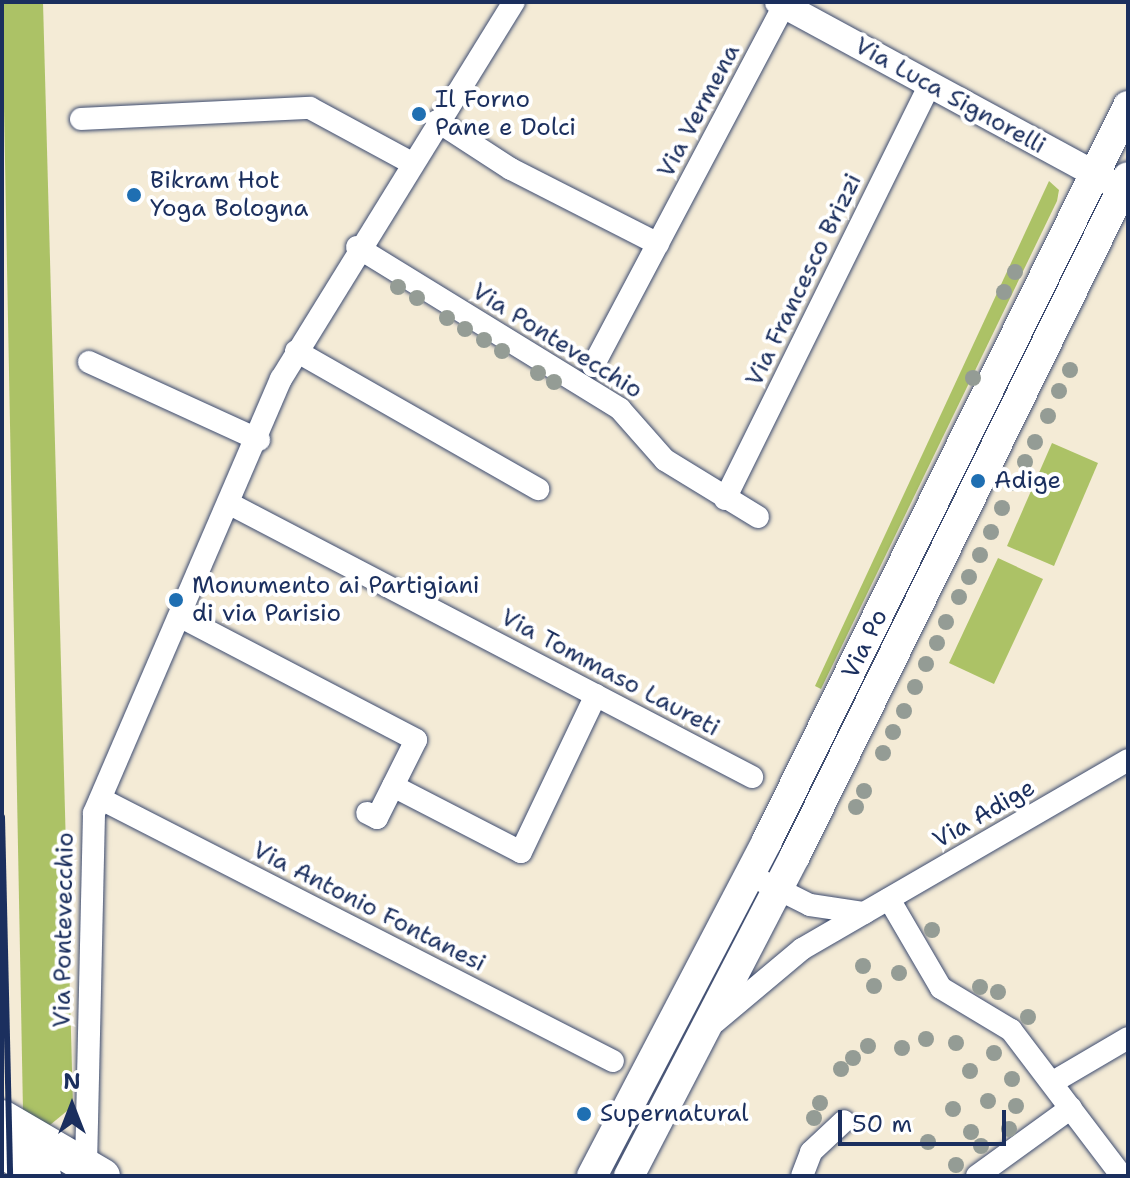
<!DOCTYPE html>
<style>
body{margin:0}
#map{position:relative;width:1130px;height:1178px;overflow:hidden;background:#f4ebd6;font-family:"Shantell Sans",sans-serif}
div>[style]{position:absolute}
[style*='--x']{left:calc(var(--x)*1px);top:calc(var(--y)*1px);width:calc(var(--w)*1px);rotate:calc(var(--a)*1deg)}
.green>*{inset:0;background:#acc266}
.roads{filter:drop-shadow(0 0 2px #3c4b70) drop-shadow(0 0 2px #3c4b70)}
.minor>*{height:22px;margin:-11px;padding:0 11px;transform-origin:11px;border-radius:11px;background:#fff}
.tertiary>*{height:26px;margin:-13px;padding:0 13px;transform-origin:13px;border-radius:13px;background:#fff}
.secondary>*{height:30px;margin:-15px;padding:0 15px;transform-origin:15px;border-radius:15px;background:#fff}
.primary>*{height:34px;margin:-17px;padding:0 17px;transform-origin:17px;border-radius:17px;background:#fff}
.rail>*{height:6px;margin:-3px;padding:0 3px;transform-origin:3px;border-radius:3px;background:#1b2f5e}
.trees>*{width:16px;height:16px;margin:-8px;border-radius:50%;background:#949c95}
.dots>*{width:22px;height:22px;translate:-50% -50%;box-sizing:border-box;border:4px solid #fff;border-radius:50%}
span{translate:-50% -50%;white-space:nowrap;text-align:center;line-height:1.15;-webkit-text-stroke:8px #fff;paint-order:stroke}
.street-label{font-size:24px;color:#1b2f5e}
.poi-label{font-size:24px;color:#1b2f5e}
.left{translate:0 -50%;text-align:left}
.frame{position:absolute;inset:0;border:4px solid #1b2f5e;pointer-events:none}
.north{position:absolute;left:32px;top:1066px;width:80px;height:80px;-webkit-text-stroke:6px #fff;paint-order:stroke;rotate:0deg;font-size:22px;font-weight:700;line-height:32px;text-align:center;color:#1b2f5e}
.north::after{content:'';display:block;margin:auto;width:28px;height:36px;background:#1b2f5e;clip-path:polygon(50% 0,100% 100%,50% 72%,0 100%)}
.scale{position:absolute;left:838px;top:1110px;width:168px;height:36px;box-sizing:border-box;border:4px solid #1b2f5e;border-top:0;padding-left:10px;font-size:24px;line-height:28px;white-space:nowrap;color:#1b2f5e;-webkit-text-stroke:6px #fff;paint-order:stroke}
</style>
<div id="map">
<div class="green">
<i style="clip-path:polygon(2px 2px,43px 2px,73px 1106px,50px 1125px,23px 1111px)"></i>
<i style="clip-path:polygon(1049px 181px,1059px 190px,1057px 201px,821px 689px,815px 686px)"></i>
<i style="clip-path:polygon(1052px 443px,1098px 463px,1054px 566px,1007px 546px)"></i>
<i style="clip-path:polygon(998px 558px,1043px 579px,994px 684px,949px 663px)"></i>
</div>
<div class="roads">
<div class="minor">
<i style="--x:81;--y:119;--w:229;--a:-2.8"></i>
<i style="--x:310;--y:108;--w:114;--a:28.4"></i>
<i style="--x:437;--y:121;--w:88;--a:33"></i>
<i style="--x:511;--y:169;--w:165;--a:27"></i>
<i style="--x:357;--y:247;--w:309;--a:31.6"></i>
<i style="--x:620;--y:409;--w:68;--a:48.6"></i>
<i style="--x:665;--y:460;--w:109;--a:31.5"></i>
<i style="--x:296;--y:351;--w:279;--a:29.7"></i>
<i style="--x:89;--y:362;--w:187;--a:24.6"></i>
<i style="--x:593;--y:366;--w:412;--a:-62.1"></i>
<i style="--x:725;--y:499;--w:463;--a:-63.7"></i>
<i style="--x:232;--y:505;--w:587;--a:27.61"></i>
<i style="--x:183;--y:618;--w:263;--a:27.6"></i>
<i style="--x:416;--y:740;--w:87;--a:116.6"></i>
<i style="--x:377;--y:818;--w:11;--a:-153"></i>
<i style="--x:393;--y:786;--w:144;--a:27.3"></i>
<i style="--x:521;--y:852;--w:174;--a:-64.5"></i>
<i style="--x:101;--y:799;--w:575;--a:27.1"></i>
<i style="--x:750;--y:875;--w:67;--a:26.6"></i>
<i style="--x:810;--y:905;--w:55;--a:8.4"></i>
<i style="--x:889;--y:899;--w:103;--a:59.7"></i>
<i style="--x:941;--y:988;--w:82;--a:31"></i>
<i style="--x:1011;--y:1030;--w:183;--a:52.8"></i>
<i style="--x:715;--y:1022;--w:114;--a:-40"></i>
<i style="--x:802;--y:949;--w:377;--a:-30.1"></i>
<i style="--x:1053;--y:1082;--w:87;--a:-30.4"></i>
<i style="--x:86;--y:1166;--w:353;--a:-88.7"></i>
<i style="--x:94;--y:813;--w:473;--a:-66.7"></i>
<i style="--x:281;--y:379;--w:443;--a:-58.3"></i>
<i style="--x:802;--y:1176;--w:26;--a:-69"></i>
<i style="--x:811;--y:1152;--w:45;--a:-43.2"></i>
<i style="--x:977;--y:1176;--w:116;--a:-35.9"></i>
</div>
<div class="tertiary">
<i style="--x:778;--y:2;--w:392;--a:28.5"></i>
</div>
<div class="secondary">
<i style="--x:592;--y:1176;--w:378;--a:-62.4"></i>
<i style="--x:767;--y:841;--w:819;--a:-63.84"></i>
<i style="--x:629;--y:1176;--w:360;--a:-62.6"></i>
<i style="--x:795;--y:856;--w:756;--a:-63.88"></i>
</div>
<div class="primary">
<i style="--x:2;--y:1117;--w:117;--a:30.3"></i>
<i style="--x:2;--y:1151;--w:49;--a:30.8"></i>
</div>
</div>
<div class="rail">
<i style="--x:2;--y:817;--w:359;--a:88.7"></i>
</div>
<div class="trees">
<i style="left:1015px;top:272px"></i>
<i style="left:398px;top:287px"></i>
<i style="left:1004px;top:292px"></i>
<i style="left:417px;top:298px"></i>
<i style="left:447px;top:318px"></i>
<i style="left:465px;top:329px"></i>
<i style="left:484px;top:340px"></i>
<i style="left:502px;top:351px"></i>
<i style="left:1070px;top:370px"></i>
<i style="left:538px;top:373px"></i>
<i style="left:973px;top:378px"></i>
<i style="left:554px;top:382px"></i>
<i style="left:1059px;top:391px"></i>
<i style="left:1048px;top:416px"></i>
<i style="left:1035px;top:442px"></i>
<i style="left:1025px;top:462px"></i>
<i style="left:1014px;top:483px"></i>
<i style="left:1002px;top:508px"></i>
<i style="left:991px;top:532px"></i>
<i style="left:980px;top:555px"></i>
<i style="left:969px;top:577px"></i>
<i style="left:959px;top:597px"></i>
<i style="left:946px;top:622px"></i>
<i style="left:937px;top:643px"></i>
<i style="left:926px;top:664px"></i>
<i style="left:915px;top:687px"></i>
<i style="left:904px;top:711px"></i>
<i style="left:893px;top:732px"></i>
<i style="left:883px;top:753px"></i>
<i style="left:864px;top:791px"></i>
<i style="left:856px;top:807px"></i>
<i style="left:932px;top:930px"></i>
<i style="left:863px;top:966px"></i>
<i style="left:899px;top:973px"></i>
<i style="left:874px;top:986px"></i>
<i style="left:980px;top:987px"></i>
<i style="left:998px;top:992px"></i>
<i style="left:1028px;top:1017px"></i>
<i style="left:926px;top:1039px"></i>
<i style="left:956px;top:1043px"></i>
<i style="left:868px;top:1046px"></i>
<i style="left:902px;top:1048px"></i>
<i style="left:994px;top:1053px"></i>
<i style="left:853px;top:1058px"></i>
<i style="left:841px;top:1069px"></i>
<i style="left:970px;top:1071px"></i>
<i style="left:1012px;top:1079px"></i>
<i style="left:988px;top:1101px"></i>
<i style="left:820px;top:1103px"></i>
<i style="left:1016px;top:1106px"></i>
<i style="left:953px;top:1109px"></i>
<i style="left:814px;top:1118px"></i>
<i style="left:1009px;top:1129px"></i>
<i style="left:971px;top:1132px"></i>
<i style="left:928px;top:1142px"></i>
<i style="left:981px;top:1146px"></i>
<i style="left:956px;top:1165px"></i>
</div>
<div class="dots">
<i style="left:419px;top:114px;background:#1f6fb2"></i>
<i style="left:134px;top:195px;background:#1f6fb2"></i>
<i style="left:978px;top:481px;background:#1f6fb2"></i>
<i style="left:176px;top:600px;background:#1f6fb2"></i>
<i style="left:584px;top:1114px;background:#1f6fb2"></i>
</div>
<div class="street-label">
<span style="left:950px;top:96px;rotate:29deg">Via Luca Signorelli</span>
<span style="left:699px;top:111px;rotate:-62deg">Via Vermena</span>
<span style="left:804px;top:280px;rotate:-64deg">Via Francesco Brizzi</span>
<span style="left:557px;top:341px;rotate:32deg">Via Pontevecchio</span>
<span style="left:865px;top:644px;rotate:-64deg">Via Po</span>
<span style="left:610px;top:673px;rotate:28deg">Via Tommaso Laureti</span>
<span style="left:984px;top:814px;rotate:-30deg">Via Adige</span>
<span style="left:369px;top:907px;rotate:27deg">Via Antonio Fontanesi</span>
<span style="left:64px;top:930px;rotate:-89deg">Via Pontevecchio</span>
</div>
<div class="poi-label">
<span class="left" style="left:435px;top:114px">Il Forno<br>Pane e Dolci</span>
<span class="left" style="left:150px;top:195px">Bikram Hot<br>Yoga Bologna</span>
<span class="left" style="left:994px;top:481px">Adige</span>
<span class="left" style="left:192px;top:600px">Monumento ai Partigiani<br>di via Parisio</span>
<span class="left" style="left:600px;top:1114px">Supernatural</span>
</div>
<div class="frame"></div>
<div class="north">N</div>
<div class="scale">50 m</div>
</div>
